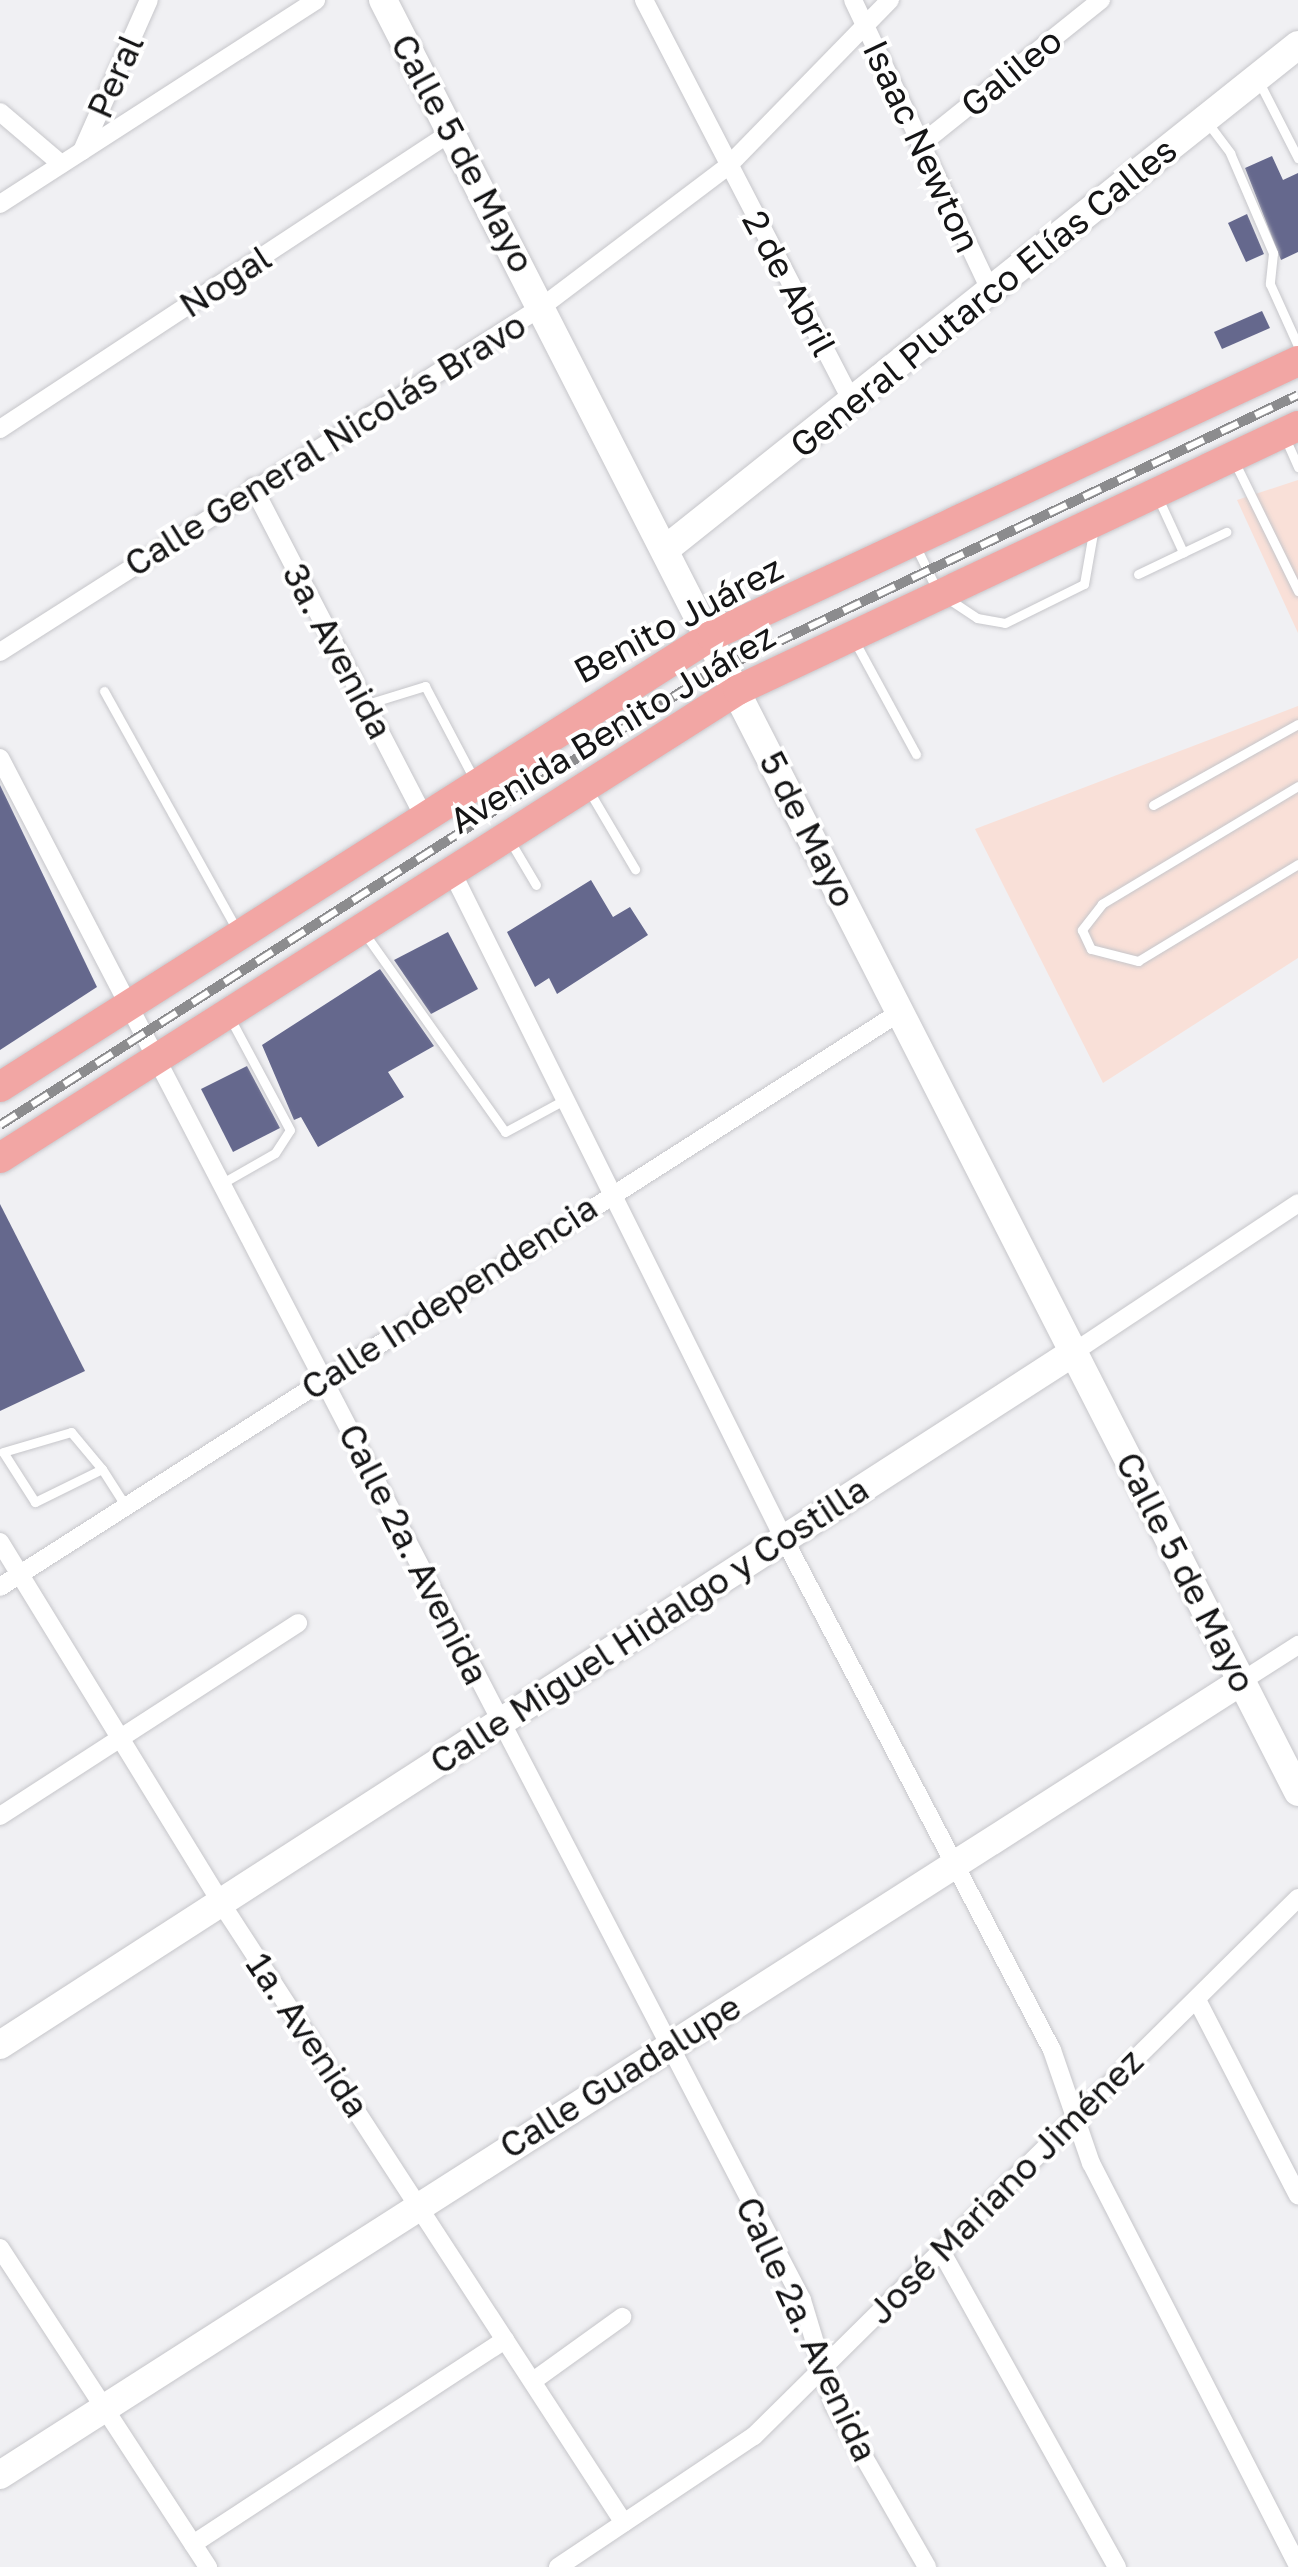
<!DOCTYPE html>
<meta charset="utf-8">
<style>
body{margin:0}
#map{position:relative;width:1298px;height:2567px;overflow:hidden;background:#f0f0f3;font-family:"Golos Text",sans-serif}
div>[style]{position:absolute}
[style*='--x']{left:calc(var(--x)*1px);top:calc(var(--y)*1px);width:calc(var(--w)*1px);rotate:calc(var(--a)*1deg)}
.industrial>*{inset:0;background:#f9e0d8}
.building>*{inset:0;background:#65688d}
.roads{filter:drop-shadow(0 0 2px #c6c6ca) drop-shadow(0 0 2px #c6c6ca)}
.lane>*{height:9px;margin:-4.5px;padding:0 4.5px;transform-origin:4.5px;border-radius:4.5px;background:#fff}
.street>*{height:18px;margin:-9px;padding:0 9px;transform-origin:9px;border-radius:9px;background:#fff}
.secondary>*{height:28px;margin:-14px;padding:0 14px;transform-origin:14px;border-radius:14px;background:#fff}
.primary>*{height:30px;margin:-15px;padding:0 15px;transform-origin:15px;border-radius:15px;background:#f2a6a4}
.rail>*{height:10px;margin-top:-5px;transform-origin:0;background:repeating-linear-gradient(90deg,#fff 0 19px,#8c8c8e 0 38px);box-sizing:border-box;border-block:2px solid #8c8c8e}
span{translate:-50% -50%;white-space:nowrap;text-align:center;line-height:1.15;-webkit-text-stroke:8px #fff;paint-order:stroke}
.street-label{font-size:35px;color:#151516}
</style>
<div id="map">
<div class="industrial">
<i style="clip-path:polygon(1298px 480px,1298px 633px,1237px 500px)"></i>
<i style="clip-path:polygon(1298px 706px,1298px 958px,1103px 1083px,975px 829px)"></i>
</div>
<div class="building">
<i style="clip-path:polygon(1272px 156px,1283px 180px,1298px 173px,1298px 252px,1281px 260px,1245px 168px)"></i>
<i style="clip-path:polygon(1247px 214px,1264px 254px,1246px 262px,1228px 223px)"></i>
<i style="clip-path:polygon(1262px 311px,1270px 328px,1222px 349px,1214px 332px)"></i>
<i style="clip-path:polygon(0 785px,97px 987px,0 1050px)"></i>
<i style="clip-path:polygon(591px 880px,613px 917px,630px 907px,648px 935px,557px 994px,549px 978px,535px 987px,507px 932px)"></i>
<i style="clip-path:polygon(448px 932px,478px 989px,431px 1014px,394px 960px)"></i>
<i style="clip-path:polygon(380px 969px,434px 1046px,388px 1072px,404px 1097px,318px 1147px,301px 1117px,294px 1120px,262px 1045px)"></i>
<i style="clip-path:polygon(247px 1066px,280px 1128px,233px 1152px,201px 1089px)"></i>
<i style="clip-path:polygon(0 1204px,85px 1371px,0 1411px)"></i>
</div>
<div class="roads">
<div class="lane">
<i style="--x:1258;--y:80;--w:88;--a:62.9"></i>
<i style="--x:1207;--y:122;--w:39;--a:53"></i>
<i style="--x:1230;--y:153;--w:109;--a:66.7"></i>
<i style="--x:1273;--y:253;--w:31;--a:96"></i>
<i style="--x:1270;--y:284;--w:68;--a:65.7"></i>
<i style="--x:1286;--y:440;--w:30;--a:66"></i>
<i style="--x:1235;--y:463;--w:143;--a:63.8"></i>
<i style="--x:1158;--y:498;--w:60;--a:65.2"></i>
<i style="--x:916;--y:547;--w:50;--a:63.9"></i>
<i style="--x:938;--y:592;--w:47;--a:33.7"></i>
<i style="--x:977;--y:618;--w:28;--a:10"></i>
<i style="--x:1005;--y:623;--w:88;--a:-26.3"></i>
<i style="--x:1084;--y:584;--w:58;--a:-80"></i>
<i style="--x:1138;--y:574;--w:98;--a:-25.5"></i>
<i style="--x:854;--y:640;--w:130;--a:61.5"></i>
<i style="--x:104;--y:691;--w:276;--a:60.9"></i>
<i style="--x:367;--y:704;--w:61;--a:-17.2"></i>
<i style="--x:425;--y:686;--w:105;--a:62.2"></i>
<i style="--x:1298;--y:786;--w:229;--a:149"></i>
<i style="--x:1102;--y:904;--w:33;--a:128"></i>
<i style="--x:1082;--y:930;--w:21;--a:65"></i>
<i style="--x:1091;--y:949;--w:49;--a:14.3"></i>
<i style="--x:1138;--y:961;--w:187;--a:-31.2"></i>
<i style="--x:589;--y:791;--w:91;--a:59.5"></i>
<i style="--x:1153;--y:805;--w:166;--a:-29.2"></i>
<i style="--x:510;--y:841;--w:51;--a:59.4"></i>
<i style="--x:365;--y:934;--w:242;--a:54.7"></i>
<i style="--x:505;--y:1132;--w:72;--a:-28.4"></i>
<i style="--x:226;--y:1181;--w:56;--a:-29.7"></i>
<i style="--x:275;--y:1153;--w:27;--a:-57"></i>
<i style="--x:290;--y:1130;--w:127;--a:-118.2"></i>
<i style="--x:102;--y:1469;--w:75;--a:153.8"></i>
<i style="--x:35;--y:1502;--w:59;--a:-122.6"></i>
<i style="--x:3;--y:1452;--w:71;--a:-16.4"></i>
<i style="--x:71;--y:1432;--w:48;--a:50"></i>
<i style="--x:102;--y:1469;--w:43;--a:57.4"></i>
</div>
<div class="street">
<i style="--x:644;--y:0;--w:452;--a:62.6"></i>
<i style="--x:853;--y:0;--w:323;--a:64.7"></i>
<i style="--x:0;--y:112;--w:80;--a:40.4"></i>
<i style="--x:920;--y:145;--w:232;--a:-38.7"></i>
<i style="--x:82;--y:151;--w:165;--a:-66.1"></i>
<i style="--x:0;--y:204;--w:376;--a:-32.8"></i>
<i style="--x:0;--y:429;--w:539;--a:-33.34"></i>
<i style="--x:253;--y:487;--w:369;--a:62.6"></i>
<i style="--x:0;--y:652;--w:644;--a:-32.51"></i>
<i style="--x:543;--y:306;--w:232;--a:-37.1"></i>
<i style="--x:728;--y:166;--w:232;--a:-45.7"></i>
<i style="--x:0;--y:758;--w:1738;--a:62.52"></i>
<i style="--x:802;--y:2300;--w:110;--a:73.1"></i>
<i style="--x:834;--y:2405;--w:187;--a:60.1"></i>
<i style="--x:451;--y:870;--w:745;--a:63.54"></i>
<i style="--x:783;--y:1537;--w:579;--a:62.33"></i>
<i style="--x:1052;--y:2050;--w:120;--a:71"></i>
<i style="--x:1091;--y:2163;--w:453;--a:62.8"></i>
<i style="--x:1074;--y:1352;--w:269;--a:-33.6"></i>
<i style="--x:0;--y:1542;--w:423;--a:58.5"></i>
<i style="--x:221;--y:1903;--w:739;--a:56.98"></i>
<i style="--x:0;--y:1587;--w:1068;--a:-32.57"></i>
<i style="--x:1242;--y:1681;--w:67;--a:-32.7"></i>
<i style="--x:0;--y:1816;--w:355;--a:-32.9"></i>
<i style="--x:1197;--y:2000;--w:220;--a:62.7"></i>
<i style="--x:0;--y:2248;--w:381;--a:56.9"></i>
<i style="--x:940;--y:2249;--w:364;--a:60.9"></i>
<i style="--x:533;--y:2381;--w:110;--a:-35.7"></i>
<i style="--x:193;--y:2544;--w:373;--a:-33.2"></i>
<i style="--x:558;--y:2567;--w:236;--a:-33.8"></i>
<i style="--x:754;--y:2436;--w:765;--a:-44.68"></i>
</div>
<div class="secondary">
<i style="--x:383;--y:0;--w:2012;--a:62.95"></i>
<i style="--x:667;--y:548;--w:807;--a:-38.56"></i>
<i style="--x:0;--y:2045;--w:1278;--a:-32.83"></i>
<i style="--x:0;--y:2475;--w:1474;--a:-32.59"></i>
</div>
<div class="primary">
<i style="--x:0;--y:1087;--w:842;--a:-32.39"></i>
<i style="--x:711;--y:636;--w:648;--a:-25.1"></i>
<i style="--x:0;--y:1158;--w:874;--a:-32.38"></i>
<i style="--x:738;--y:690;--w:619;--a:-25.24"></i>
</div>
</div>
<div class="rail">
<i style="--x:0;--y:1125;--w:837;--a:-32.46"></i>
<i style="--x:706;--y:676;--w:655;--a:-25.39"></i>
</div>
<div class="street-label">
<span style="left:1011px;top:72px;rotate:-39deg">Galileo</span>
<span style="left:115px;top:76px;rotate:-66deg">Peral</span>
<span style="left:922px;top:146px;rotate:65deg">Isaac Newton</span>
<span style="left:463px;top:153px;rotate:62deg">Calle 5 de Mayo</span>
<span style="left:225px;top:281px;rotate:-33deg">Nogal</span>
<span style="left:790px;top:283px;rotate:62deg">2 de Abril</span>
<span style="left:983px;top:297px;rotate:-39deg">General Plutarco Elías Calles</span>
<span style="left:325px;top:444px;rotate:-32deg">Calle General Nicolás Bravo</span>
<span style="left:678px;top:619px;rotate:-28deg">Benito Juárez</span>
<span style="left:338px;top:651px;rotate:62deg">3a. Avenida</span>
<span style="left:612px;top:728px;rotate:-31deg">Avenida Benito Juárez</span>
<span style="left:808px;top:829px;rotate:63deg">5 de Mayo</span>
<span style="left:449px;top:1297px;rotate:-33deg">Calle Independencia</span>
<span style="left:414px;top:1554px;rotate:63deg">Calle 2a. Avenida</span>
<span style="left:1186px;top:1572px;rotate:63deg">Calle 5 de Mayo</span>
<span style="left:649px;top:1625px;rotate:-33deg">Calle Miguel Hidalgo y Costilla</span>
<span style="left:308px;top:2035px;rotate:56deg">1a. Avenida</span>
<span style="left:620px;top:2076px;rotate:-32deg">Calle Guadalupe</span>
<span style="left:1005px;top:2186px;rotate:-45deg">José Mariano Jiménez</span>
<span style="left:807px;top:2329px;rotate:65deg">Calle 2a. Avenida</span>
</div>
</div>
